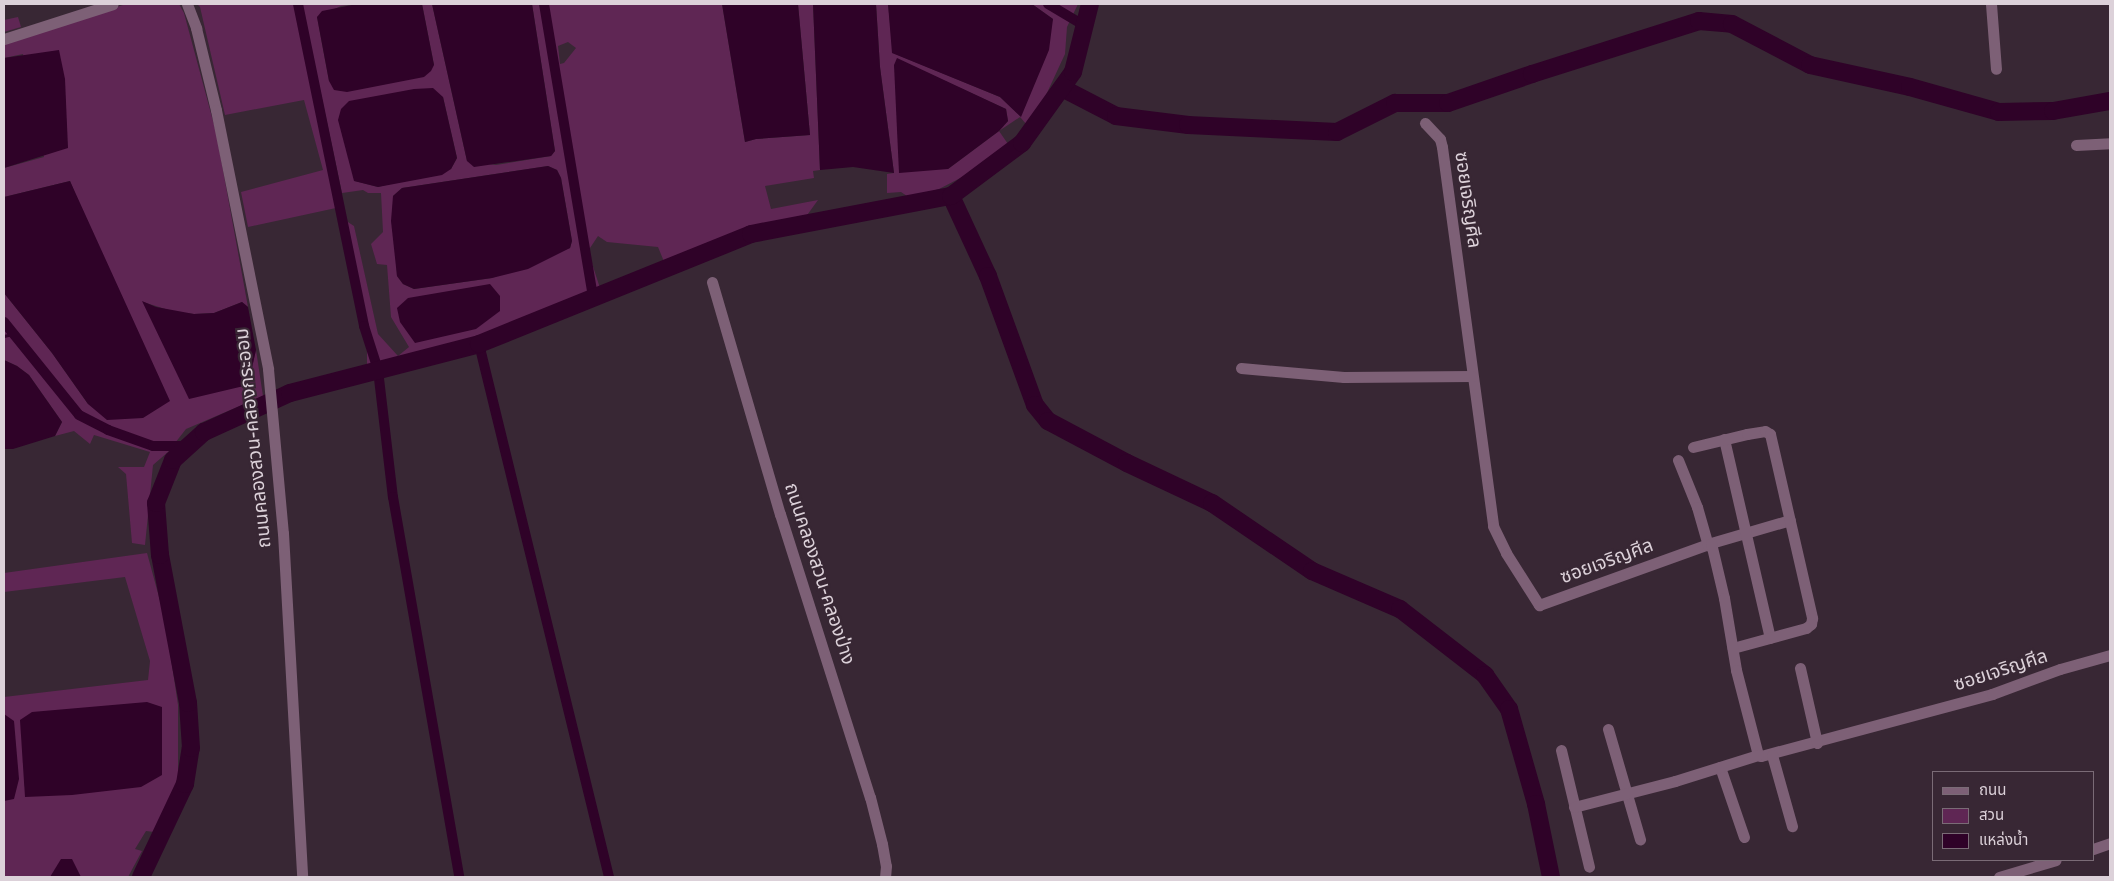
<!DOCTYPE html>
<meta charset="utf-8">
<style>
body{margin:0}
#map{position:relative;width:2114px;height:881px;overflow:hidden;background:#382734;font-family:Signika,"Noto Sans Thai",sans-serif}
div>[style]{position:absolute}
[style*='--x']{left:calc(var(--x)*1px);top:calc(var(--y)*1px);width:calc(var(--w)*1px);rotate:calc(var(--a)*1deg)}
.green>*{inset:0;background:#5f2654}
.water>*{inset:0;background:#2f0228}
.stream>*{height:3px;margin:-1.5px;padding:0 1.5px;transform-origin:1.5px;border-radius:1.5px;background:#2f0228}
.canal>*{height:10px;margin:-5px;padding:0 5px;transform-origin:5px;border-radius:5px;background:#2f0228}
.river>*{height:18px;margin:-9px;padding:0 9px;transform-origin:9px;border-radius:9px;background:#2f0228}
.minor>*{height:11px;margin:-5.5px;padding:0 5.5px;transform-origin:5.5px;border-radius:5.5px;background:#7d6076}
span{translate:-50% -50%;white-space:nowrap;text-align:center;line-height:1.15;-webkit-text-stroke:4.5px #382734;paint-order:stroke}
.street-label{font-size:19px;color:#dcd1d9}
.frame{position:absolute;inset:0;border:5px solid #dcd1d9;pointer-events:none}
.legend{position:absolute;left:1932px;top:771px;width:162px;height:90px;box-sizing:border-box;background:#382734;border:1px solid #7a6b76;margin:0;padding:6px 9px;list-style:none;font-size:15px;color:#dcd1d9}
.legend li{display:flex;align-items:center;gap:10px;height:25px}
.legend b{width:25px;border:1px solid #7a6b76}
</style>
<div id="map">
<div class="green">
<i style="clip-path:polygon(126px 4px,179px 4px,184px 13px,216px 132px,248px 307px,242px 302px,214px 313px,194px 314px,175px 312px,143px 302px,248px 385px,256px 350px,263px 396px,186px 429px,168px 452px,153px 465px,145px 545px,132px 543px,126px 474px,118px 467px,144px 467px,150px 452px,94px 435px,90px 444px,74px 431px,55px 436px,62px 422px,29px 375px,17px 366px,4px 360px,4px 293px,52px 353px,88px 404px,143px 417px,160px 405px,70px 181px,4px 197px,4px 168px,44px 157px,23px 54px,4px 58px,4px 44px)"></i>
<i style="clip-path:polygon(197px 4px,294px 4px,336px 208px,248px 227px,241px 192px,323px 170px,304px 100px,225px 115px,200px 7px)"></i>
<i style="clip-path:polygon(evenodd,302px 4px,357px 4px,341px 6px,317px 17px,329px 81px,434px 65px,422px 4px,432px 4px,467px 161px,496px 165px,551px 156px,555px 151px,532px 4px,722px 4px,745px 142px,756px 139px,810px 135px,798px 4px,813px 4px,820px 170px,813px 171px,814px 178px,765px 186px,771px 209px,818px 200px,805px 218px,766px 226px,708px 246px,665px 264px,658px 247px,607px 242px,598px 236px,588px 251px,600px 288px,508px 329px,455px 346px,385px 363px,367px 365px,367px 351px,337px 215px,354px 226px,378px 334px,398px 356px,409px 347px,391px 317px,387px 265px,377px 264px,371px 244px,383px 232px,381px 193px,368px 193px,363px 190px,342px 193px,302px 4px,568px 42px,576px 48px,564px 63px,560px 64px,558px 46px,568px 42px,302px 4px,443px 97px,457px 158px,451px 169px,378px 187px,355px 181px,443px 97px,302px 4px,548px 166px,557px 170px,561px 178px,572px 241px,570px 248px,492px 278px,414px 289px,403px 284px,397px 276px,393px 196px,402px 188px,548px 166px)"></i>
<i style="clip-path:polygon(evenodd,876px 4px,888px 4px,893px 53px,1000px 97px,1020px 116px,1053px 19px,1032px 4px,1078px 4px,1067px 27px,1065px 54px,1046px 95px,1027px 125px,1020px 117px,999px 131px,1008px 144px,974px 171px,939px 189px,910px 198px,901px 192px,887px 193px,887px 174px,894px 173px,880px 67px,876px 4px,897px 59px,1006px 109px,1008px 121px,999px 131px,948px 169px,897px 59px)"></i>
<i style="clip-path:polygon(18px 17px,21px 27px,4px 32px,4px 20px)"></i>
<i style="clip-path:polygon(147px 553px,165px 619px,175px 685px,178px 705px,178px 780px,154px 832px,146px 831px,135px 849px,142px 851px,128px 877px,4px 877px,4px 697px,148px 680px,150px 661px,125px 577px,4px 592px,4px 573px)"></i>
</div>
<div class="water">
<i style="clip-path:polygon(357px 4px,422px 4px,434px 65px,431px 71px,424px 77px,347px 92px,334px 90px,329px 81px,317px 17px,322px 11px)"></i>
<i style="clip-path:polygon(432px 4px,532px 4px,555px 151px,551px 156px,474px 167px,467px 161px)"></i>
<i style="clip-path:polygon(722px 4px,798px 4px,810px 135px,756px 139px,745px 142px)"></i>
<i style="clip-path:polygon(813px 4px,876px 4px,880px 67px,894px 173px,853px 167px,820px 170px)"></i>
<i style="clip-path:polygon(888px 4px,1032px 4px,1053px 19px,1049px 50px,1021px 117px,1000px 97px,892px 53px)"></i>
<i style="clip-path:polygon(59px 50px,65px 79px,68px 148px,4px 168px,4px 58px)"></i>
<i style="clip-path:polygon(897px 58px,1006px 109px,1008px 121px,999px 131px,948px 169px,899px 173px,894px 65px)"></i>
<i style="clip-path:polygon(433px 88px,443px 97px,457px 158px,451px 169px,442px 175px,378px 187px,354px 181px,338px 120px,341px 109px,349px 101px,414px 89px)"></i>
<i style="clip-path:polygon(548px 166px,557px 170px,561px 178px,572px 241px,570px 248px,528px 269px,492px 278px,414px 289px,403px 284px,397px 276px,391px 221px,393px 196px,402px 188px)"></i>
<i style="clip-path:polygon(70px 181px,170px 401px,143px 418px,107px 420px,88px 404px,52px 353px,4px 293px,4px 197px)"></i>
<i style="clip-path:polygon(490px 284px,500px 296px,500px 311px,476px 329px,415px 343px,400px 322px,397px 308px,408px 298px)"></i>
<i style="clip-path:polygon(142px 301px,156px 307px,194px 314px,214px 313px,242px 302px,248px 307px,256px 350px,248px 385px,189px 399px)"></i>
<i style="clip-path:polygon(4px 360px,17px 366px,29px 375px,62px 422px,55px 436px,13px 449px,4px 449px)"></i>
<i style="clip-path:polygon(147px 702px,162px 707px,162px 775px,141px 787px,72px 795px,25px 797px,20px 720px,32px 712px)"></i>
<i style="clip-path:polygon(4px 714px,14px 721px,19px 779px,14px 799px,4px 801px)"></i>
<i style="clip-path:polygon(61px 859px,72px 859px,81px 877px,50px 877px)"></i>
</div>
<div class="stream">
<i style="--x:4;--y:336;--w:8;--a:-14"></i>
</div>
<div class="canal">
<i style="--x:298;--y:4;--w:329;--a:78.4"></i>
<i style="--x:364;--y:326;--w:46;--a:72.3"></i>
<i style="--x:378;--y:370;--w:128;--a:83.3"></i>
<i style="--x:393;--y:497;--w:386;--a:80.1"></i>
<i style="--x:544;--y:4;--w:298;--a:80.5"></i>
<i style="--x:1048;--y:4;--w:43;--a:30.7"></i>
<i style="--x:4;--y:322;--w:119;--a:51.1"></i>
<i style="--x:79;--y:415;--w:33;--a:27"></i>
<i style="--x:108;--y:430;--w:48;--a:19.6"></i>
<i style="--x:153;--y:446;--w:36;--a:0"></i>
<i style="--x:479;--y:344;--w:549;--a:76.29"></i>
</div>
<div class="river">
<i style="--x:1062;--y:88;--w:61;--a:27.4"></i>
<i style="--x:1116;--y:116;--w:73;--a:7.1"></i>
<i style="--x:1188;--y:125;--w:149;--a:2.7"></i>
<i style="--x:1337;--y:132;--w:65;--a:-26.6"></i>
<i style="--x:1395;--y:103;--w:53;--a:0"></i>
<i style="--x:1448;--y:103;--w:89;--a:-19"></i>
<i style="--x:1532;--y:74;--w:175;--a:-17.6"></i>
<i style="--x:1699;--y:21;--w:33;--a:5"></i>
<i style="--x:1732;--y:24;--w:88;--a:27.7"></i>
<i style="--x:1810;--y:65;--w:102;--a:12.4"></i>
<i style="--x:1910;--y:87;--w:92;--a:15.7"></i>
<i style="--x:1999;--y:112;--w:54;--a:-1.1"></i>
<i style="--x:2053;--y:111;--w:58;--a:-10"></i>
<i style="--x:951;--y:196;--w:88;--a:65.2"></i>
<i style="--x:988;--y:276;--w:137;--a:70"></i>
<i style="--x:1035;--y:405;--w:21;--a:51"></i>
<i style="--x:1048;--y:421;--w:89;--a:28"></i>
<i style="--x:1127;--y:463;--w:94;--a:25.2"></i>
<i style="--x:1212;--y:503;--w:121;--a:34.2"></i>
<i style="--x:1312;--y:571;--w:96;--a:23.4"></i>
<i style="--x:1400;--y:609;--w:108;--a:37.8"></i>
<i style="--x:1485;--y:675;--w:42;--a:54.8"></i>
<i style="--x:1509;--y:709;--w:99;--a:74.1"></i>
<i style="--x:1536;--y:804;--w:75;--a:78.4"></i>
<i style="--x:141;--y:877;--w:103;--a:-64.7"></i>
<i style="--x:185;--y:784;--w:36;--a:-81"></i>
<i style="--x:191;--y:748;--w:45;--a:-93.8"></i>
<i style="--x:188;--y:703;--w:151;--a:-100.7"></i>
<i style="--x:160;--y:555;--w:52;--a:-94.4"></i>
<i style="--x:156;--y:503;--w:46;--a:-68.4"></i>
<i style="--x:173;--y:460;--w:42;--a:-42.1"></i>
<i style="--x:204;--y:432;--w:94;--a:-24.4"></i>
<i style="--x:290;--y:393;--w:195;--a:-14.5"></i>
<i style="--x:479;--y:344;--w:293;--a:-22"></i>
<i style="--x:751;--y:234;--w:204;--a:-10.8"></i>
<i style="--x:951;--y:196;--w:89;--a:-36.7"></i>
<i style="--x:1022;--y:143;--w:87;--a:-54.3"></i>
<i style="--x:1073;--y:72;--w:70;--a:-76"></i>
</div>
<div class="minor">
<i style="--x:187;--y:4;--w:26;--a:69"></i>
<i style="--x:196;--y:28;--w:84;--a:76.3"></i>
<i style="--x:216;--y:110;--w:264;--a:78.6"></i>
<i style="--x:268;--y:369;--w:165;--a:84.8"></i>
<i style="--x:283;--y:533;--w:345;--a:86.8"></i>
<i style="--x:1991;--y:4;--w:65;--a:85.6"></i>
<i style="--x:4;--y:39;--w:114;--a:-17.8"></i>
<i style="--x:1425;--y:123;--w:22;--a:47"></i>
<i style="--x:1440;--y:139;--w:8;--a:76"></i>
<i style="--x:1442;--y:147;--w:382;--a:82.3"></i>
<i style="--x:1493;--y:526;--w:30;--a:64"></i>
<i style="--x:1506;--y:553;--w:62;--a:57.6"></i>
<i style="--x:1539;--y:605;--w:183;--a:-19.8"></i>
<i style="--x:1711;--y:543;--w:82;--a:-16.2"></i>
<i style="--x:2076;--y:145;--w:34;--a:-3"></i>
<i style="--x:712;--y:282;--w:242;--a:73.7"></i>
<i style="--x:780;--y:514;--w:297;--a:72.4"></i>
<i style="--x:870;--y:797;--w:49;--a:75.7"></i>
<i style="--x:882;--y:844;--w:22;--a:80"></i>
<i style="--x:886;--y:866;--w:11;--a:95"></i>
<i style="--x:1241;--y:368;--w:103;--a:5"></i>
<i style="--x:1344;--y:377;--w:128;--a:-0.4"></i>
<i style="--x:1724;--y:439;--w:204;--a:77"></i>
<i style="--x:1693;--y:447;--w:56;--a:-13.5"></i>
<i style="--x:1747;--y:434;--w:18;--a:-9"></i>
<i style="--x:1765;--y:431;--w:6;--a:31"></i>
<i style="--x:1770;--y:434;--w:189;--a:77.1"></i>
<i style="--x:1812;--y:618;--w:6;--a:99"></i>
<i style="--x:1811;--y:624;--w:6;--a:141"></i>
<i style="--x:1806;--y:628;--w:76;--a:164.7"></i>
<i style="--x:1678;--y:460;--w:51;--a:68"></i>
<i style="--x:1697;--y:507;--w:40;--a:74"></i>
<i style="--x:1711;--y:543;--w:57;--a:76.7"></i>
<i style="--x:1724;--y:598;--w:73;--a:80.5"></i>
<i style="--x:1736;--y:670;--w:88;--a:75.5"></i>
<i style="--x:1758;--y:755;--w:3;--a:18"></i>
<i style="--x:1761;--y:756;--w:239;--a:-15"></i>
<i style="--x:1992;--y:694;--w:72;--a:-20.2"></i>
<i style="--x:2060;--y:669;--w:52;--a:-15.6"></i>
<i style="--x:1800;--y:668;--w:77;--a:77.2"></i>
<i style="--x:1608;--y:729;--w:115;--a:73.8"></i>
<i style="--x:1561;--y:750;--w:120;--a:76.5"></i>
<i style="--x:1772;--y:755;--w:74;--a:74.3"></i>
<i style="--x:1720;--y:767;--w:74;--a:71.1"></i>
<i style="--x:1574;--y:807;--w:104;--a:-14.4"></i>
<i style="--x:1675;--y:781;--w:87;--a:-17.4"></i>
<i style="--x:2093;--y:849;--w:18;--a:-19"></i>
<i style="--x:1999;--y:877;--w:59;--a:-16.6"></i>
</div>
<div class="street-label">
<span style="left:1467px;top:200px;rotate:82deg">ซอยเจริญศีล</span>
<span style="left:254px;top:438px;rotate:-96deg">ถนนคลองสวน-คลองกระออม</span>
<span style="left:1607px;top:562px;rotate:-20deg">ซอยเจริญศีล</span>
<span style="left:819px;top:574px;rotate:72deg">ถนนคลองสวน-คลองป่าง</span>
<span style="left:2001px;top:671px;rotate:-18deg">ซอยเจริญศีล</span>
</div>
<div class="frame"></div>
<ul class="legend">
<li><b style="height:6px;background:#7d6076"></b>ถนน</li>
<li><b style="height:14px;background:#5f2654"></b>สวน</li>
<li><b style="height:14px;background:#2f0228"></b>แหล่งน้ำ</li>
</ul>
</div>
